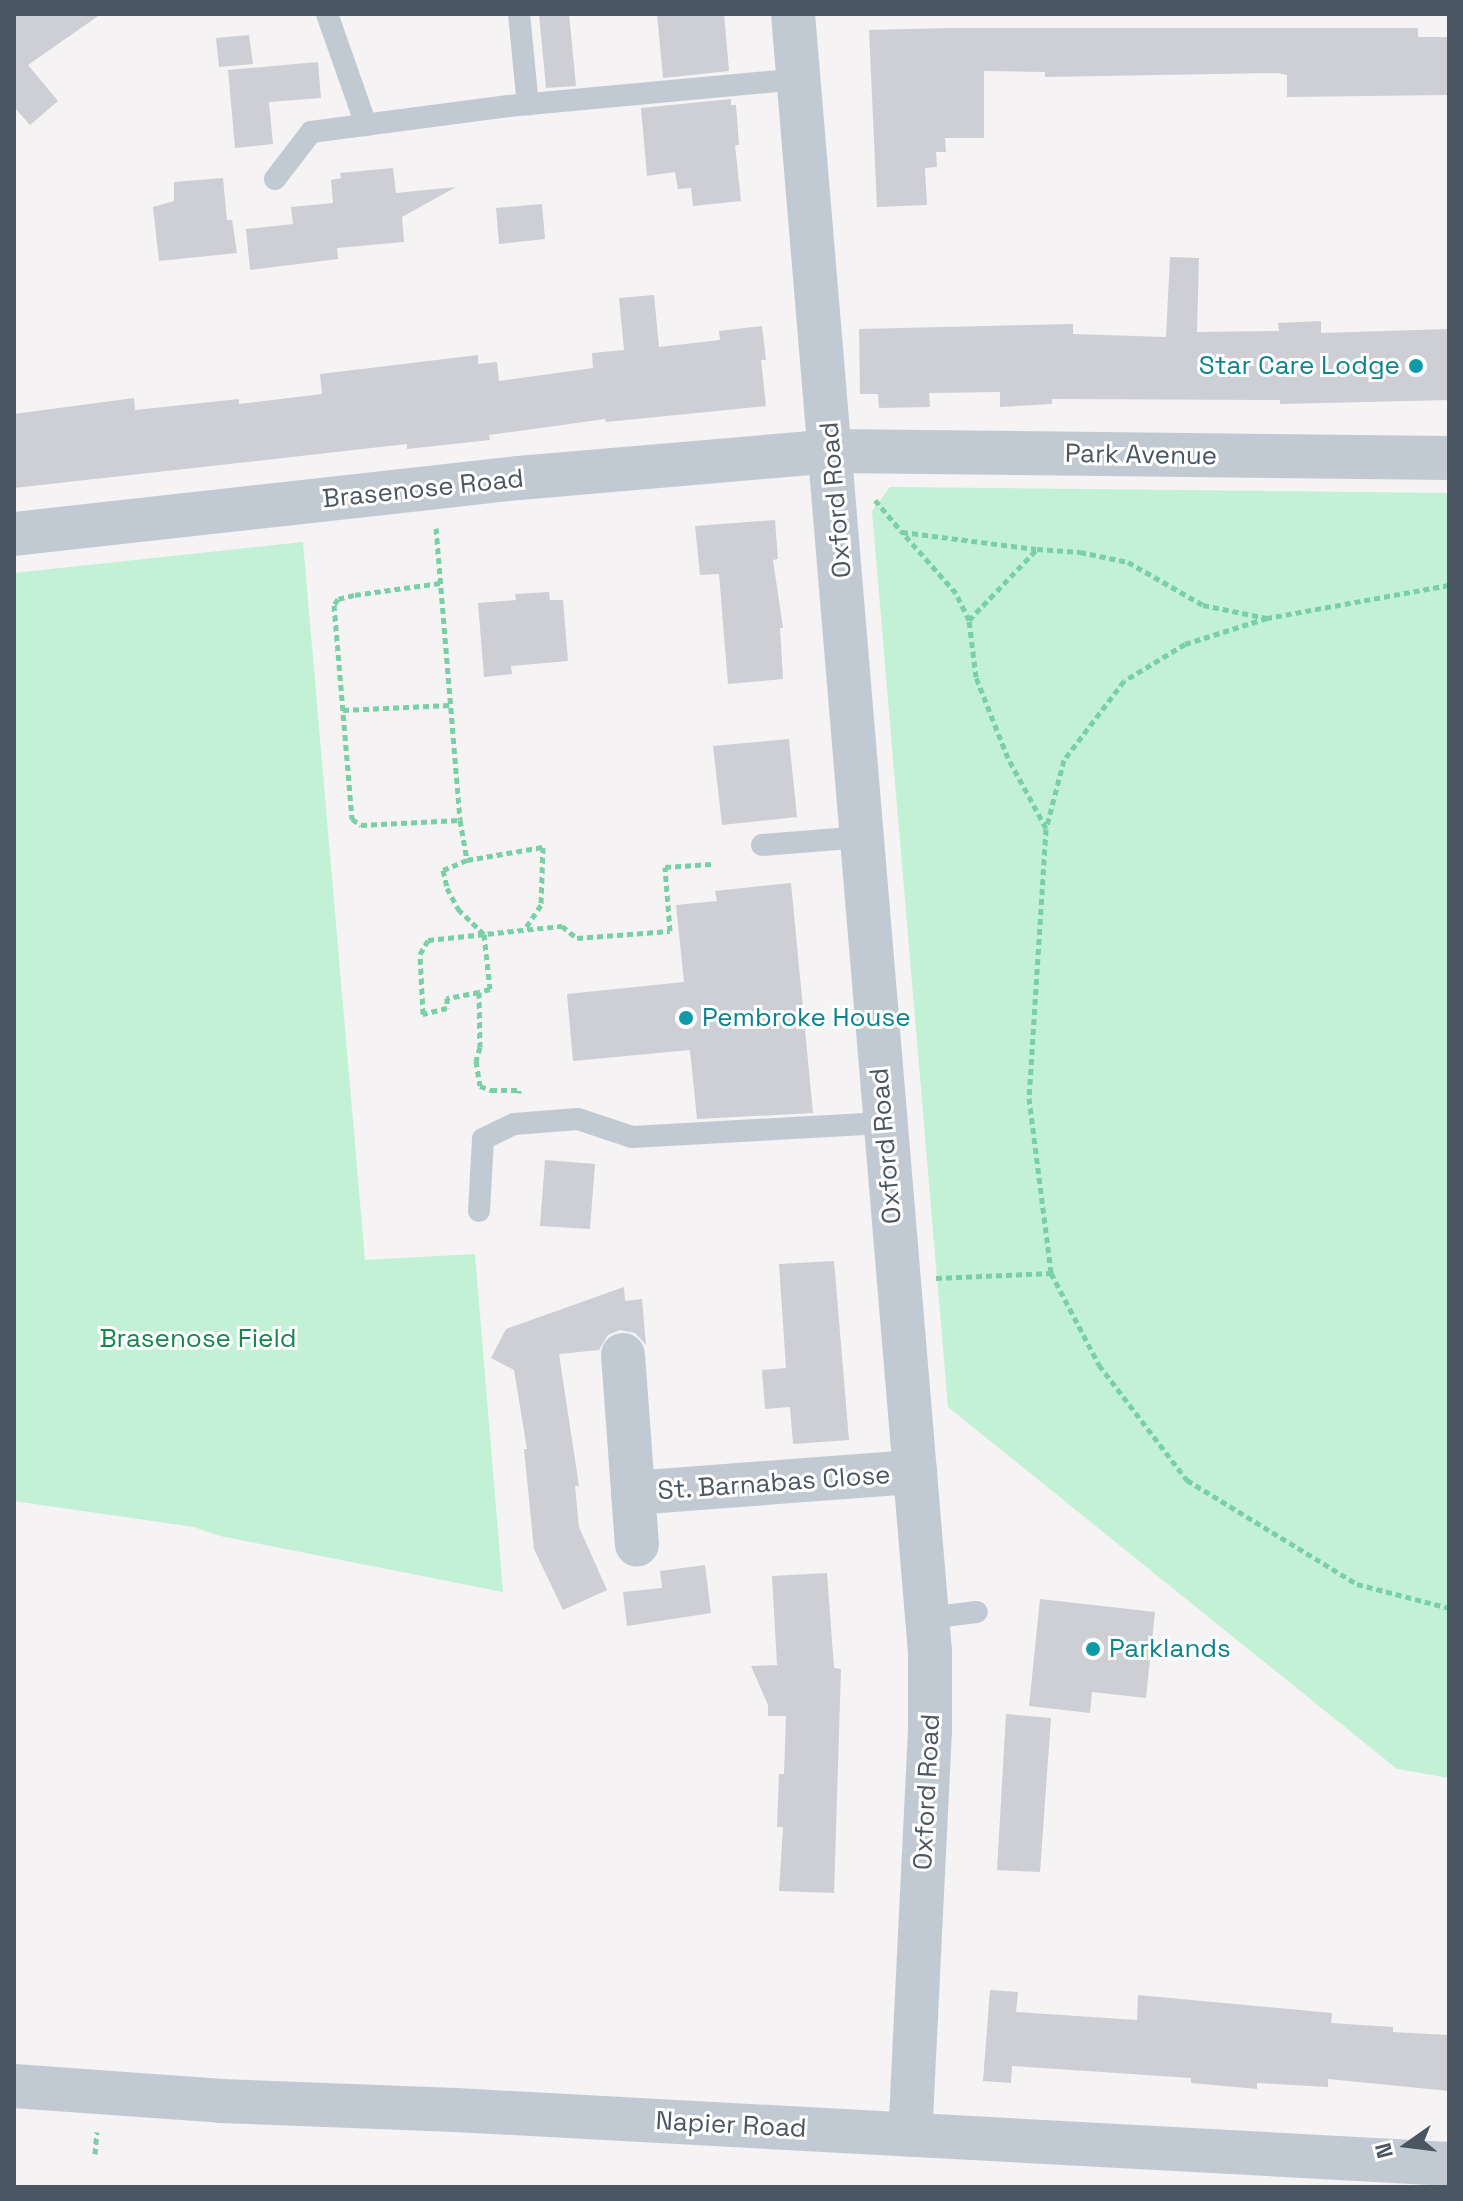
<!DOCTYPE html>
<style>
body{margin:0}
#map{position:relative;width:1463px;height:2201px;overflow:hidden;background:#f5f3f3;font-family:"Space Grotesk",sans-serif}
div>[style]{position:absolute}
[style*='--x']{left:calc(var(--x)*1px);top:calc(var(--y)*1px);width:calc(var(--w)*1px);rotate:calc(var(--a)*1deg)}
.green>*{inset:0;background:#c3f1d5}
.building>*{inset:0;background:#cdcfd5}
.path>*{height:5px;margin-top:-2.5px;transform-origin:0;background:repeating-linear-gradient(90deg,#7ad0a6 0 6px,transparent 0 10px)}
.service>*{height:22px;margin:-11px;padding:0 11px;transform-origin:11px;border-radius:11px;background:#c1cad2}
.minor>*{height:44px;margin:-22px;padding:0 22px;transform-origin:22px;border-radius:22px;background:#c1cad2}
.tertiary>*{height:44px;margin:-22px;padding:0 22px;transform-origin:22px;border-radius:22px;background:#c1cad2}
.dots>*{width:22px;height:22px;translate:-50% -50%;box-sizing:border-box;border:4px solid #fff;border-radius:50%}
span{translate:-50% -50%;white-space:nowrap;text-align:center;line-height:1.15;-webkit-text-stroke:6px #fff;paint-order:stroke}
.culture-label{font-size:26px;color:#0d838f}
.right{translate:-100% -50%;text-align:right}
.left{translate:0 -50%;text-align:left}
.street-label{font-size:26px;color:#4a5661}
.park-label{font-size:26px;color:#17864f}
.frame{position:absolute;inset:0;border:16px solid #4a5661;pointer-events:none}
.north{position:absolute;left:1367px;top:2105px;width:80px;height:80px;-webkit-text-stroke:6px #fff;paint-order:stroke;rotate:256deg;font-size:22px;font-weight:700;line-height:32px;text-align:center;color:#4a5661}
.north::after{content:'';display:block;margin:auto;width:28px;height:36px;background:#4a5661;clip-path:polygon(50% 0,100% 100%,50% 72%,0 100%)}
</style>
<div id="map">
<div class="green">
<i style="clip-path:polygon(890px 487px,1449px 493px,1449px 1778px,1397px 1769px,948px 1407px,872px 511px)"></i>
<i style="clip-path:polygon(303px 542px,365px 1260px,475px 1254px,503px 1592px,220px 1536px,194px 1527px,14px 1501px,14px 573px)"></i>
</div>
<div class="building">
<i style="clip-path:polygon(14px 14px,101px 14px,28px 65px,58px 101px,30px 125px,14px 107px)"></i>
<i style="clip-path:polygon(539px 14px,569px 14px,576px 86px,546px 88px)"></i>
<i style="clip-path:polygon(657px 14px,724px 14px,729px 71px,663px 78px)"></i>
<i style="clip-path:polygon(948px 28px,1418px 28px,1418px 37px,1449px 37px,1449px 95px,1287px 97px,1287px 75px,1278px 73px,1045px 77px,1045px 72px,984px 71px,984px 138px,945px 138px,946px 152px,936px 152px,937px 167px,925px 168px,927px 205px,877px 207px,869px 30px)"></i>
<i style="clip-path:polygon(249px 35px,253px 64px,219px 67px,216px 38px)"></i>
<i style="clip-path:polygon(318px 62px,321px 98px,269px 102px,273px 144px,235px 148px,228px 70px)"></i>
<i style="clip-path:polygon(731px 99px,731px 105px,736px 105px,739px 145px,735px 145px,741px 201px,693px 206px,691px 188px,678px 189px,675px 172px,647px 176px,641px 108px)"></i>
<i style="clip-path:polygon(393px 168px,396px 193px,456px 187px,402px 217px,404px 242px,337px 248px,338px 259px,250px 270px,246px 229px,293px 224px,291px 207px,333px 203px,331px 180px,341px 178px,340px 173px)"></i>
<i style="clip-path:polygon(223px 178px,227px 220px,232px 220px,237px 253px,159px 261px,153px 207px,174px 201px,174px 182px)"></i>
<i style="clip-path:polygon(542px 204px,545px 239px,499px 244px,496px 208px)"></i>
<i style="clip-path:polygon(1170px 257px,1199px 258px,1197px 332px,1279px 331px,1278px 323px,1321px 321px,1321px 333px,1449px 329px,1449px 400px,1280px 404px,1280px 400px,1052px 399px,1052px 404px,1000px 407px,1000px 392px,929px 393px,930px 407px,879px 408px,878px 394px,860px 394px,859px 329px,1073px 324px,1073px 334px,1166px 337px)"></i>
<i style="clip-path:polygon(654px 295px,659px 347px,720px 340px,719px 331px,762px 326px,766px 360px,761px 360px,766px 406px,606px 422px,605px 419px,489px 435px,490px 440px,407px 449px,407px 444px,14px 488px,14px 414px,134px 398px,135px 410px,239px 399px,239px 404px,322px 394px,320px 374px,478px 355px,478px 364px,497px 362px,499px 381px,593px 368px,592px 353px,624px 350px,619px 298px)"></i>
<i style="clip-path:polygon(775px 520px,778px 559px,773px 560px,783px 628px,780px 628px,783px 679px,728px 684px,719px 574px,700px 575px,695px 526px)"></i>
<i style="clip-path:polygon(549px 592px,550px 600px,563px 600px,568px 661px,511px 666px,512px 674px,484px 677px,478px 603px,516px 600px,515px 594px)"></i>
<i style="clip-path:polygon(789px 739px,797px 817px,722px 825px,713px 746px)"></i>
<i style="clip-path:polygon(791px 883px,813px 1113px,697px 1119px,690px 1050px,573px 1061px,567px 994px,684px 982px,676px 905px,717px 901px,715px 891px)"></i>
<i style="clip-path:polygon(545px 1160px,595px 1164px,590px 1229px,540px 1226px)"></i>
<i style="clip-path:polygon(834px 1261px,849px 1440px,793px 1444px,790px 1407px,765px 1409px,762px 1370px,786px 1368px,779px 1264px)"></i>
<i style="clip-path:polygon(624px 1287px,625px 1301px,642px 1299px,646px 1345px,635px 1333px,620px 1330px,608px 1335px,599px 1350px,559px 1354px,579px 1486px,575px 1486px,579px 1527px,607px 1590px,563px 1610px,534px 1549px,524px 1449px,527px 1449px,514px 1370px,491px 1358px,506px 1329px)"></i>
<i style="clip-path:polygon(705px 1565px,711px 1613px,627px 1626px,623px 1592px,662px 1588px,660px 1571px)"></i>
<i style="clip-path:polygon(827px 1573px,834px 1668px,841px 1669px,834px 1893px,779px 1891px,783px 1827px,777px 1827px,779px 1774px,784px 1774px,786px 1716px,768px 1716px,768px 1705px,751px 1666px,777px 1665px,772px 1576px)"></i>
<i style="clip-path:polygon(1040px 1599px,1155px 1612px,1146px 1698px,1092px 1692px,1090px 1713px,1029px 1706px)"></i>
<i style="clip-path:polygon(1006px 1714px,1051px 1718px,1040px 1872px,997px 1870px)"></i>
<i style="clip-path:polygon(990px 1990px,1018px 1992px,1016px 2012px,1137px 2020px,1138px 1995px,1332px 2013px,1331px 2023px,1393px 2027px,1393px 2032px,1449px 2035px,1449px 2091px,1328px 2079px,1328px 2087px,1257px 2083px,1257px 2089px,1191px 2083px,1191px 2078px,1012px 2066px,1011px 2083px,983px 2081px)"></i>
</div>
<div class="path">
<i style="--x:875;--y:500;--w:42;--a:49.8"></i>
<i style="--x:436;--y:528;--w:293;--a:85.3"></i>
<i style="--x:460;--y:820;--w:41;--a:80.1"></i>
<i style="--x:467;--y:860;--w:26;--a:157"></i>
<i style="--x:443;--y:870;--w:18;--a:77"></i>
<i style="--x:447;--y:888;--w:24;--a:62"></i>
<i style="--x:458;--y:909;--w:36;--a:44"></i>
<i style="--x:484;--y:934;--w:55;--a:83.8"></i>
<i style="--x:490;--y:989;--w:11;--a:165"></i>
<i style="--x:479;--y:992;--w:55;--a:89"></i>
<i style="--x:480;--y:1047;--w:15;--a:106"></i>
<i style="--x:476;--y:1061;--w:25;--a:81"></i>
<i style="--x:480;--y:1086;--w:12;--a:20"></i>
<i style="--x:491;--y:1090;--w:28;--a:0"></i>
<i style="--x:519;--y:1090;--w:3;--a:90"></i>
<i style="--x:440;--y:583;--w:87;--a:172.1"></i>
<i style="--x:354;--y:595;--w:16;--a:166"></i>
<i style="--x:338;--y:599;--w:7;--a:124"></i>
<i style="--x:334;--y:605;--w:215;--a:85.2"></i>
<i style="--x:352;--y:819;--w:11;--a:34"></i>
<i style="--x:361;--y:825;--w:99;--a:-2.9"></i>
<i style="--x:1449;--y:585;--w:185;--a:169.7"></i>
<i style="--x:1267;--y:618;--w:86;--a:162.4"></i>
<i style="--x:1185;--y:644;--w:71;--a:148.8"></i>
<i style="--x:1124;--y:681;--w:99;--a:127.2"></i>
<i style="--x:1064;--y:760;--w:71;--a:104.6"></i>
<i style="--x:1046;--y:829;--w:270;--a:93.6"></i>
<i style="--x:1029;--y:1098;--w:176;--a:82.8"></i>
<i style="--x:1051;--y:1273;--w:104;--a:62.4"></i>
<i style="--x:1099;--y:1365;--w:145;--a:52.6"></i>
<i style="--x:1187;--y:1480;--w:199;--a:31.5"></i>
<i style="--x:1357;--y:1584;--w:95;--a:14.6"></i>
<i style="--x:969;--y:620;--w:30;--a:-116"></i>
<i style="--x:956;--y:593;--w:81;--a:-131.5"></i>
<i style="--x:902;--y:532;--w:135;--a:7.2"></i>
<i style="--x:343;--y:710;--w:107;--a:-2.7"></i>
<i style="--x:1046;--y:828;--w:80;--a:-118.5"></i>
<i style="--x:1008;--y:758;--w:87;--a:-111.6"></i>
<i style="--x:976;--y:677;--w:57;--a:-97"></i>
<i style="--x:969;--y:620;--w:98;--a:-46.2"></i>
<i style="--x:1037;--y:549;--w:43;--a:4"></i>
<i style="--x:1080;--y:552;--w:49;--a:11.8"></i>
<i style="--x:1128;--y:562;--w:86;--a:29.8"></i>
<i style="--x:1203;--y:605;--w:65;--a:11.5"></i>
<i style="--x:467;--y:860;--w:77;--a:-9.7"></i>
<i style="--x:543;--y:847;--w:58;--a:92"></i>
<i style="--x:541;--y:905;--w:29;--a:124"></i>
<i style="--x:479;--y:992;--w:33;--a:169"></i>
<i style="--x:447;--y:998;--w:10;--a:90"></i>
<i style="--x:447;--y:1008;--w:25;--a:166"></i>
<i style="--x:423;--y:1014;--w:60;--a:-92.9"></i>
<i style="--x:420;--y:954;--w:16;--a:-60"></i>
<i style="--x:428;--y:940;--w:135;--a:-6"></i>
<i style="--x:562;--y:926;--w:19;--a:39"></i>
<i style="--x:577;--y:938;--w:93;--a:-4.3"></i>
<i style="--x:670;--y:931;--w:64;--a:-94.5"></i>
<i style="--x:665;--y:867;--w:46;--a:-3.7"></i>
<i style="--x:936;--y:1278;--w:115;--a:-2.5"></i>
<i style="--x:95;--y:2154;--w:22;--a:-85"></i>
</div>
<div class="service">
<i style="--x:327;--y:14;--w:118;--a:70.6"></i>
<i style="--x:519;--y:14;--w:91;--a:84.4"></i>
<i style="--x:275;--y:179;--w:59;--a:-52.5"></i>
<i style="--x:311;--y:132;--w:199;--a:-7.5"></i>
<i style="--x:508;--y:106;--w:291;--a:-5.3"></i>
<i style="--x:762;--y:845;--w:101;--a:-4.5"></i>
<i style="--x:479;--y:1211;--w:72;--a:-86.8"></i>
<i style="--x:483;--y:1139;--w:34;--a:-26"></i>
<i style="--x:514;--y:1124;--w:64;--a:-4.5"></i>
<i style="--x:578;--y:1119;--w:57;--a:18.4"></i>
<i style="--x:632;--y:1137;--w:251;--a:-3.2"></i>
<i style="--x:928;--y:1618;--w:49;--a:-7"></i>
</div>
<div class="minor">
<i style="--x:793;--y:14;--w:1643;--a:85.22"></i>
<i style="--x:930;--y:1651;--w:79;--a:90"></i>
<i style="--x:930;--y:1730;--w:405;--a:92.8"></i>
<i style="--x:14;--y:534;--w:508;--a:-6.33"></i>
<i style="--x:519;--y:478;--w:314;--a:-4.9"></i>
<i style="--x:832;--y:451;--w:617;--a:0.65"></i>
<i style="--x:623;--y:1355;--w:190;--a:85.8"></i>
<i style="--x:633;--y:1493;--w:283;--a:-4.3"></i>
</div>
<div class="tertiary">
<i style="--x:14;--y:2086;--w:208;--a:4.1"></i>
<i style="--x:221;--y:2101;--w:235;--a:2.2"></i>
<i style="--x:456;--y:2110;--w:994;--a:3.11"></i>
</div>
<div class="dots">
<i style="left:1416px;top:366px;background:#0f9aa8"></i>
<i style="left:686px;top:1018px;background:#0f9aa8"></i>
<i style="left:1093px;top:1649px;background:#0f9aa8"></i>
</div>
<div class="culture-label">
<span class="right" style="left:1400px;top:366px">Star Care Lodge</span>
<span class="left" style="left:702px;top:1018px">Pembroke House</span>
<span class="left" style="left:1109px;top:1649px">Parklands</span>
</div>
<div class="street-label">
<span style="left:1141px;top:455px;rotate:1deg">Park Avenue</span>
<span style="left:423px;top:489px;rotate:-6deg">Brasenose Road</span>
<span style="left:836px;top:500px;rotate:-95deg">Oxford Road</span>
<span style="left:886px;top:1146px;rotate:-95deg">Oxford Road</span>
<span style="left:774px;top:1483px;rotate:-4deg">St. Barnabas Close</span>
<span style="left:927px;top:1792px;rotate:-87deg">Oxford Road</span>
<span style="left:731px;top:2125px;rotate:3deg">Napier Road</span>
</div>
<div class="park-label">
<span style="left:198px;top:1339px">Brasenose Field</span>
</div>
<div class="frame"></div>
<div class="north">N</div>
</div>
